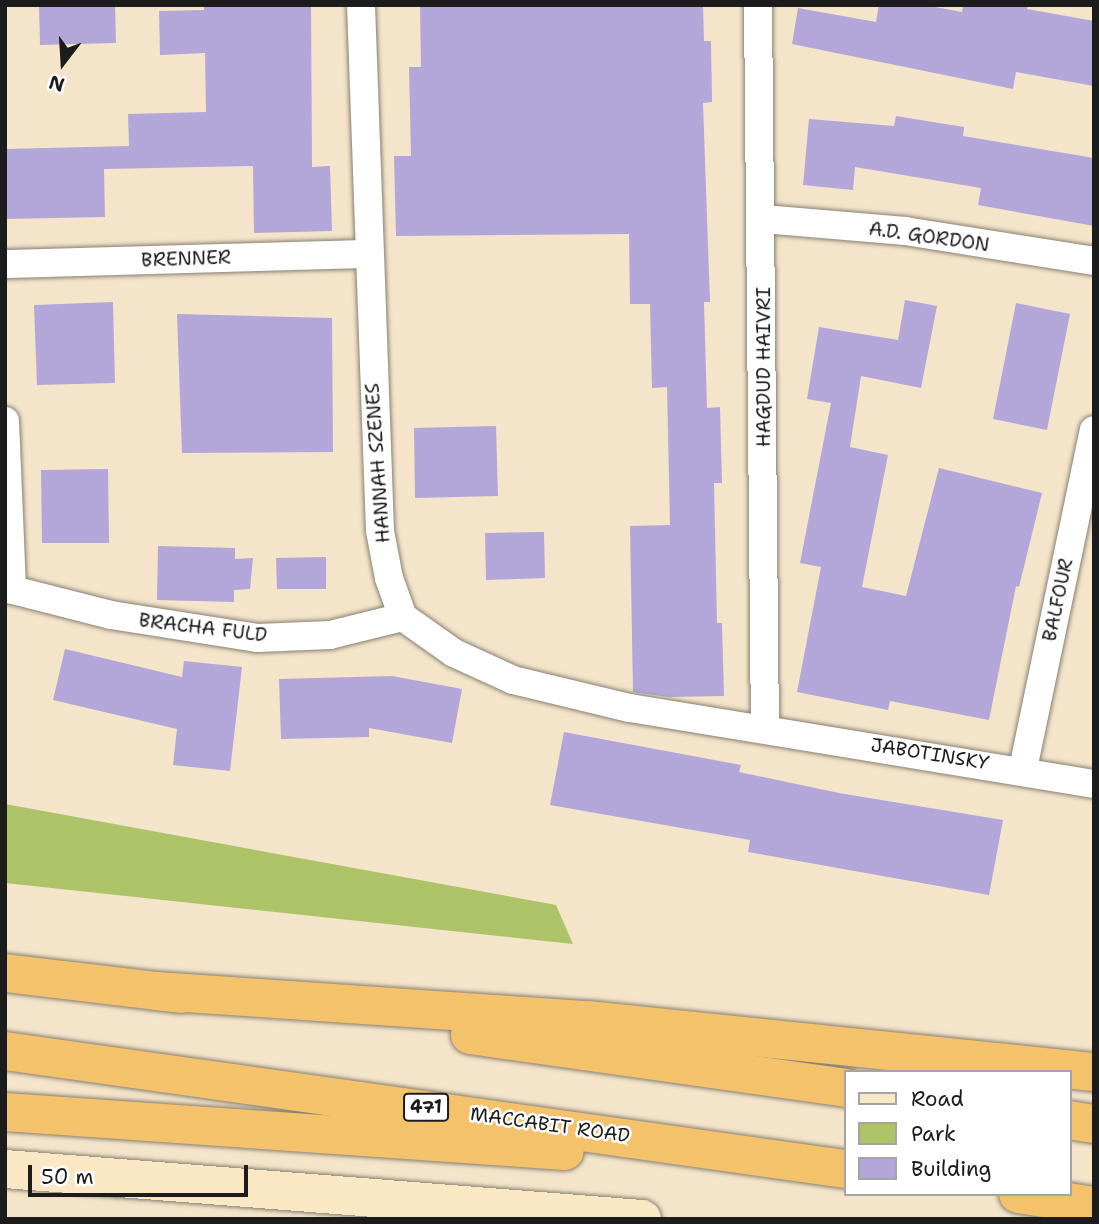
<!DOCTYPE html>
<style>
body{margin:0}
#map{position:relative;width:1099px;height:1224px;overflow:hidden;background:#f4e4ca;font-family:"Shantell Sans",sans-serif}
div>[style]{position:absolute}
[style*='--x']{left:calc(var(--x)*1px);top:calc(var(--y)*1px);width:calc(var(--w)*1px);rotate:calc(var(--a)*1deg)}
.green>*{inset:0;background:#adc368}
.building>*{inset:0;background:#b2a7d8}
.roads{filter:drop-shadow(0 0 2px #888073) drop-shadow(0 0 2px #888073)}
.minor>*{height:28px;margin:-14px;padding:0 14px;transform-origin:14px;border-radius:14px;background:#fff}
.secondary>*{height:38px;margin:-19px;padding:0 19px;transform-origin:19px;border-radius:19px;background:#fae7c3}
.motorway>*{height:38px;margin:-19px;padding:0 19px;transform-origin:19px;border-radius:19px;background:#f3c26a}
span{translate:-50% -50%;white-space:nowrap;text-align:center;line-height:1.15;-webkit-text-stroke:5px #fff;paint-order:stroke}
.shield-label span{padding:2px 5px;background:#fff;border:2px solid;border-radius:5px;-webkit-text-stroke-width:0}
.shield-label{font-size:18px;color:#1c1c1c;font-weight:700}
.street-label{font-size:19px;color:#1c1c1c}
.frame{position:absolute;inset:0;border:7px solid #1c1c1c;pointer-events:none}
.legend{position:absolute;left:844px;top:1070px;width:228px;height:126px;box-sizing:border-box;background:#fff;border:2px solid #a4a4a4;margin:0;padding:9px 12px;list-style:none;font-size:21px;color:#1c1c1c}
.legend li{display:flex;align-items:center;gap:14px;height:35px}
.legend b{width:35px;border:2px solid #a4a4a4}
.north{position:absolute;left:28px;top:28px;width:70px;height:70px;-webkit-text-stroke:5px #fff;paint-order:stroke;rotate:197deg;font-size:19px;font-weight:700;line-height:28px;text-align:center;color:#1c1c1c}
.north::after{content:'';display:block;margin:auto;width:24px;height:32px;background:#1c1c1c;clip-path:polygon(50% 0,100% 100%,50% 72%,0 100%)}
.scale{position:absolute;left:28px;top:1165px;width:220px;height:32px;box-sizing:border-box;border:4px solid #1c1c1c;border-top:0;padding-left:9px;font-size:21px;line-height:24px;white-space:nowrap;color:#1c1c1c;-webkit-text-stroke:5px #fff;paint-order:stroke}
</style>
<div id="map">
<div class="green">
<i style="clip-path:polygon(5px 804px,556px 905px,573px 944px,5px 883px)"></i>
</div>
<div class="building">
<i style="clip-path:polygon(39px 5px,115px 5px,116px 43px,40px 45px)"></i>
<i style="clip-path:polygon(204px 5px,311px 5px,312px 167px,330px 166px,332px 231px,254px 233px,253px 166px,104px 169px,105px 217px,5px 219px,5px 149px,129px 146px,128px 114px,206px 112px,205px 53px,160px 55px,159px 11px,204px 10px)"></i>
<i style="clip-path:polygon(420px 5px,703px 5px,704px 41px,711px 41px,712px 102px,703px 103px,710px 302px,704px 302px,707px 408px,720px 407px,722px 483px,714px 483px,717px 623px,722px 623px,724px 696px,668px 697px,633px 692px,630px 526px,670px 525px,667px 387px,652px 388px,650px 304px,630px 304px,629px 234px,396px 236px,394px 156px,411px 156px,409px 67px,421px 67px)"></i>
<i style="clip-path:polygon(879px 5px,924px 5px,962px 12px,963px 5px,1028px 5px,1027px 9px,1094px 21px,1094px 86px,1016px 72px,1013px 89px,792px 44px,798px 8px,876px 22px)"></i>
<i style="clip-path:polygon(896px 116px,964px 127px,963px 136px,1094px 158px,1094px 226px,978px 205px,981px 188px,855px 167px,853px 190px,803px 185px,809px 119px,894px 126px)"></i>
<i style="clip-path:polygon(905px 300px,937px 306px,921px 388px,861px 376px,850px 447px,888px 455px,862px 587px,906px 596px,939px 468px,1042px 493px,1019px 587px,1016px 586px,989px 720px,890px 701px,888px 710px,797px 692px,821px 567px,800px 563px,831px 403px,807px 399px,819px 327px,898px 340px)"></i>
<i style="clip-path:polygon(113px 302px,115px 383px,37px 385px,34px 305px)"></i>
<i style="clip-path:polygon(1016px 303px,1070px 314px,1047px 430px,993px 419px)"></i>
<i style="clip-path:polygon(177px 314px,332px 318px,333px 452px,182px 453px)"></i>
<i style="clip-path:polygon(496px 426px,498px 496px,415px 498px,414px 428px)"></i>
<i style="clip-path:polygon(108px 469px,109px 543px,42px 543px,41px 470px)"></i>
<i style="clip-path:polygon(544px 532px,545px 578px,486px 580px,485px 533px)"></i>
<i style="clip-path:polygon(158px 546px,235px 548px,235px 559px,253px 558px,250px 589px,234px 590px,234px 602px,157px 600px)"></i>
<i style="clip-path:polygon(326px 557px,326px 589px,277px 589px,276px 558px)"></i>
<i style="clip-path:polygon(65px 649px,182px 677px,184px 661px,242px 667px,230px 771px,173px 765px,177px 729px,53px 700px)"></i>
<i style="clip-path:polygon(392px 676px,462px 689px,452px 743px,369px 728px,369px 737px,281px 739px,279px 679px)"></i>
<i style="clip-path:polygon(564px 732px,741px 765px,739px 772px,839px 793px,1003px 820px,989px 895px,748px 852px,750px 840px,550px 805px)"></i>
</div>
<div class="roads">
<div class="minor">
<i style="--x:361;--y:5;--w:526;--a:87.93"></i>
<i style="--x:380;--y:531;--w:48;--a:79.2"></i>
<i style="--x:389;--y:578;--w:41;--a:70.3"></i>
<i style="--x:403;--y:617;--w:62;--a:35.2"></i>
<i style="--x:454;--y:653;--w:65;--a:24.6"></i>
<i style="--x:513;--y:680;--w:120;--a:13.5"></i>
<i style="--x:630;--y:708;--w:470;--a:9.3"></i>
<i style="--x:758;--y:5;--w:723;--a:89.45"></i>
<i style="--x:763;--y:219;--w:143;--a:4.8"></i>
<i style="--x:905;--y:231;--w:191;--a:9"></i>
<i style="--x:5;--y:264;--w:363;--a:-1.6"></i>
<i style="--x:5;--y:421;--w:169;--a:87.6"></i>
<i style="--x:5;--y:588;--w:109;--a:14.3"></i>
<i style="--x:111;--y:615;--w:149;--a:8.9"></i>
<i style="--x:258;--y:638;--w:72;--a:-2.4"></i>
<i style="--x:330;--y:635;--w:75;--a:-13.9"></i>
<i style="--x:1023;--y:769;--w:346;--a:-78.2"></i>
</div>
<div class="secondary">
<i style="--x:5;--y:1169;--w:639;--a:4.49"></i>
</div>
<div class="motorway">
<i style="--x:5;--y:973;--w:177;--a:6.8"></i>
<i style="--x:157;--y:991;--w:431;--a:3.9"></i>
<i style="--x:587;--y:1020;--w:510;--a:5.86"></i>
<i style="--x:470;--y:1035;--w:379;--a:8"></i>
<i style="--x:5;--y:1051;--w:848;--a:8"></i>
<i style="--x:5;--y:1112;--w:561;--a:3.98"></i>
<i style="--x:1069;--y:1120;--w:25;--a:9"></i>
<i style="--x:1018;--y:1194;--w:77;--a:9"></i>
</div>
</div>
<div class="shield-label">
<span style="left:426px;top:1107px">471</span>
</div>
<div class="street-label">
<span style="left:929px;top:237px;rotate:8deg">A.D. GORDON</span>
<span style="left:186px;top:259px;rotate:-2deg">BRENNER</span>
<span style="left:764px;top:367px;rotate:-90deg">HAGDUD HAIVRI</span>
<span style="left:378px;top:463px;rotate:-94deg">HANNAH SZENES</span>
<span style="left:1058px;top:600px;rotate:-78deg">BALFOUR</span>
<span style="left:203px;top:628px;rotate:7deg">BRACHA FULD</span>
<span style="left:930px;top:754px;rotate:9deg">JABOTINSKY</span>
<span style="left:550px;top:1125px;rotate:8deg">MACCABIT ROAD</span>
</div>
<div class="frame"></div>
<ul class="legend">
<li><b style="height:9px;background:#fae7c3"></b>Road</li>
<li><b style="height:19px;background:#adc368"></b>Park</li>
<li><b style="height:19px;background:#b2a7d8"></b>Building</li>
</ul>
<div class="north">N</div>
<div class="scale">50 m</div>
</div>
